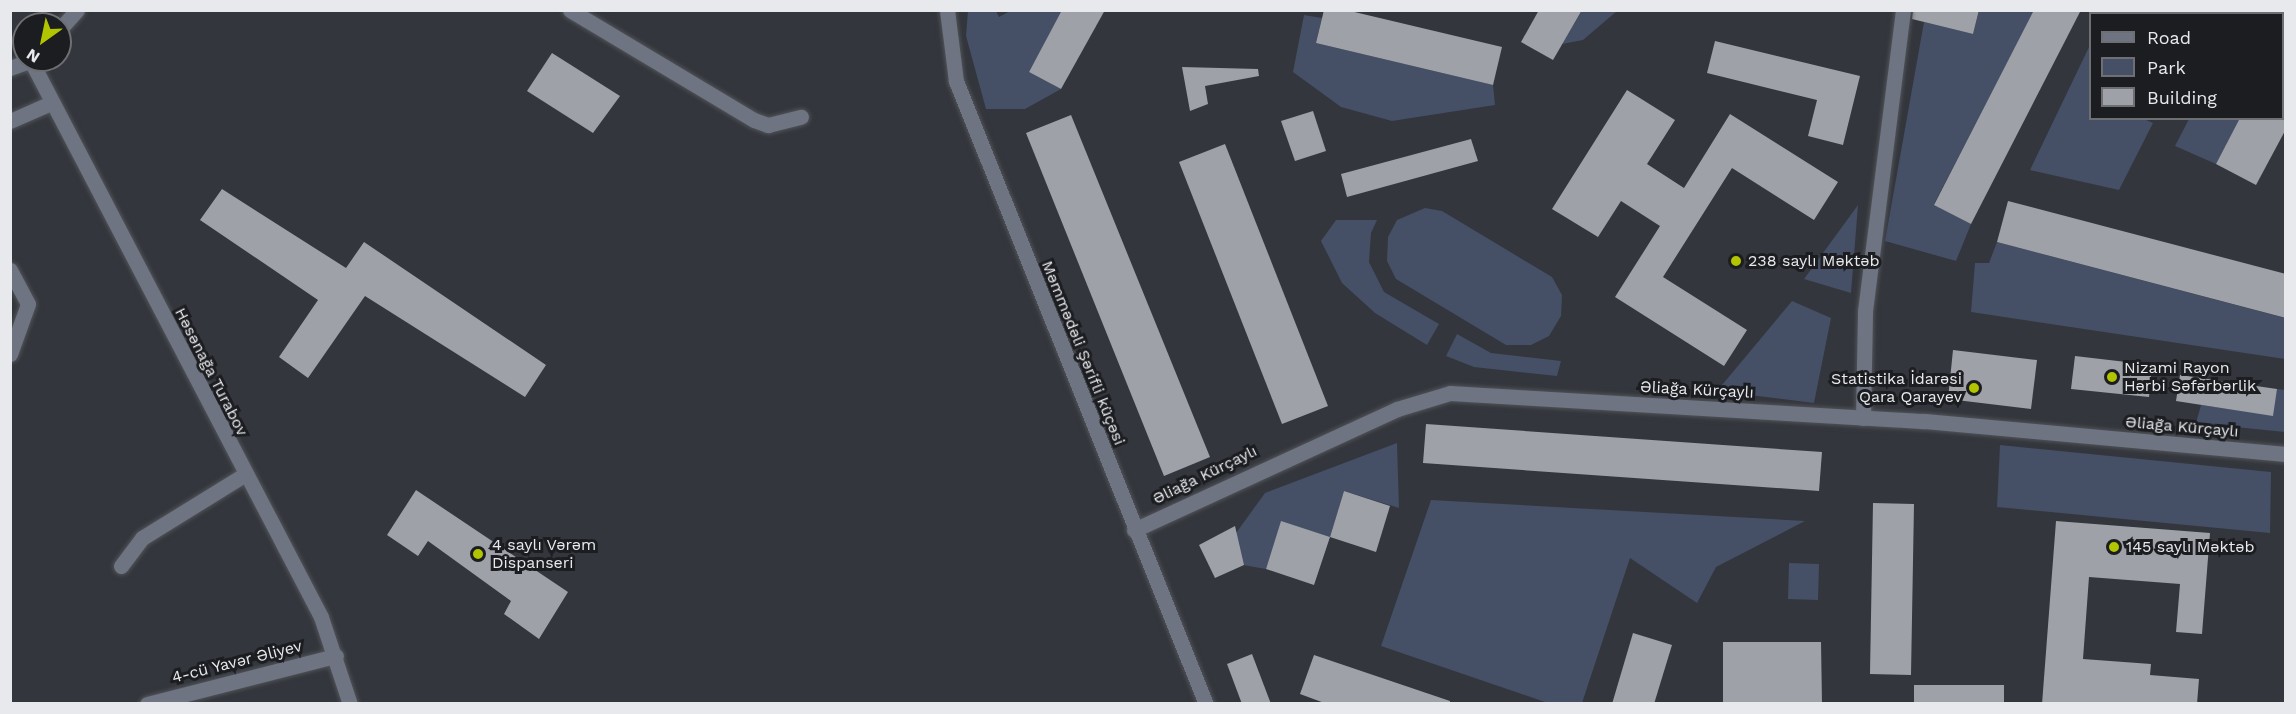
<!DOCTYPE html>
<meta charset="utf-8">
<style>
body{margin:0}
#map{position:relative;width:2296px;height:714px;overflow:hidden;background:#33363c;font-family:"Work Sans",sans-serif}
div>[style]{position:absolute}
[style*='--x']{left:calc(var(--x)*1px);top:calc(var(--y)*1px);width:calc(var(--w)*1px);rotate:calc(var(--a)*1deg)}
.green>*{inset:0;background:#454f66}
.building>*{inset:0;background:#9ea1a8}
.roads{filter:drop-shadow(0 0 2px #505358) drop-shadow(0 0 2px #505358)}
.minor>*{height:15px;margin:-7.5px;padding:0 7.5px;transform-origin:7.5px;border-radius:7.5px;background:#6e7482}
.dots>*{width:16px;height:16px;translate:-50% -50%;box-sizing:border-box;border:3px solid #1c1d20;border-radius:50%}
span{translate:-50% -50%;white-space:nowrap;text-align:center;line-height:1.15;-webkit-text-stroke:6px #1c1d20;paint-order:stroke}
.poi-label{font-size:16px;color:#e7e9ed}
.left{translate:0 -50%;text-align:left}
.right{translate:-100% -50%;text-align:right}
.street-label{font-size:16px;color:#e7e9ed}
.frame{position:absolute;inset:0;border:12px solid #e7e9ed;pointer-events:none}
.legend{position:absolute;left:2089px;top:12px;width:195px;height:108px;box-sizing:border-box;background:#1c1d20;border:2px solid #6d6f72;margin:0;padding:8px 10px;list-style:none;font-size:18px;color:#e7e9ed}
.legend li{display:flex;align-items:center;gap:12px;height:30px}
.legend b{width:30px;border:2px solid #6d6f72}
.north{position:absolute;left:12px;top:12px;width:60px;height:60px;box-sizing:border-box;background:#1c1d20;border:2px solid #6d6f72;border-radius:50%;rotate:213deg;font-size:16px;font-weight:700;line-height:24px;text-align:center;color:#e7e9ed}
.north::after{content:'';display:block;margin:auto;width:21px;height:27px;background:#b1c500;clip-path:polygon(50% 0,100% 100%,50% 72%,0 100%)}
</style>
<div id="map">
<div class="green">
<i style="clip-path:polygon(968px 11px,996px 11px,999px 17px,1010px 11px,1062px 11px,1029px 72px,1061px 89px,1025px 109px,986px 109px,966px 36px)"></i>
<i style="clip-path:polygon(1582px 11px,1617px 11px,1583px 40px,1562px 44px)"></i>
<i style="clip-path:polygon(1979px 11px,2034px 11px,1934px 204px,1971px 224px,1956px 261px,1885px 241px,1924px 22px,1973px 34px)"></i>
<i style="clip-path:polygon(1304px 15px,1322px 18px,1316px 43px,1493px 85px,1495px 105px,1392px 121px,1341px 107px,1293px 72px)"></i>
<i style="clip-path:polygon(2090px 45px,2090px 118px,2144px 119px,2153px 123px,2119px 190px,2030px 170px)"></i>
<i style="clip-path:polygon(2189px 119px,2240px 119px,2216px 164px,2175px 146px)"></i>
<i style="clip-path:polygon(1858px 205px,1851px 293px,1804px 279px)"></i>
<i style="clip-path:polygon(1425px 208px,1442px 211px,1552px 277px,1562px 295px,1561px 316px,1549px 336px,1531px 345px,1506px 345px,1396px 279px,1387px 261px,1388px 237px,1397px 220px)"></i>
<i style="clip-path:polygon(1336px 220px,1377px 220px,1371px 233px,1369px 262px,1384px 292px,1439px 324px,1427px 345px,1375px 313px,1342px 283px,1321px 241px)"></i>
<i style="clip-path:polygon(1997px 242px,2285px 318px,2285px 359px,1971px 312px,1975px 263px,1989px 263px)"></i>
<i style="clip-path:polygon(1792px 301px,1831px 318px,1814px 403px,1717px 391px)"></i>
<i style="clip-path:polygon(1457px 334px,1491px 353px,1561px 361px,1557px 376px,1474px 367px,1446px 356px)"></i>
<i style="clip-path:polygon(2277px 389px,2285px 390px,2285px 432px,2196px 423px,2201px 405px,2272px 415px)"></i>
<i style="clip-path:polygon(1397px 443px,1399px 508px,1344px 491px,1330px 537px,1281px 522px,1266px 569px,1243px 565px,1236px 533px,1265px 493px)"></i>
<i style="clip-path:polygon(2000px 445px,2271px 472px,2270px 533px,1997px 507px)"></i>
<i style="clip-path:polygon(1431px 500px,1805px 521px,1716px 567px,1697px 603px,1630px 558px,1582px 703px,1548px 703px,1381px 646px)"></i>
<i style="clip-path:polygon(1789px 563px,1819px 564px,1818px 600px,1788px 599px)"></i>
</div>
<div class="building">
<i style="clip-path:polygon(1062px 10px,1105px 10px,1061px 89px,1029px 72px)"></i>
<i style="clip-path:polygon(1324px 10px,1346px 10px,1502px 47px,1493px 85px,1316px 43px)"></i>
<i style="clip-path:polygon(1539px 10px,1582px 10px,1553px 60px,1521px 42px)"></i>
<i style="clip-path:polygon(1913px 10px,1979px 10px,1973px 34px,1912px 19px)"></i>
<i style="clip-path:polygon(2034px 10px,2081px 10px,1971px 224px,1934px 205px)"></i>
<i style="clip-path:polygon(1715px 41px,1860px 76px,1843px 145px,1808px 136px,1817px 100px,1707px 73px)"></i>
<i style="clip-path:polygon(552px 53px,620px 96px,593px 133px,527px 91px)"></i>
<i style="clip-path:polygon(1182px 67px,1258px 69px,1259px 76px,1205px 86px,1208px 104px,1190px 111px)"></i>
<i style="clip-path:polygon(1627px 90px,1675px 120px,1647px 164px,1684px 188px,1730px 114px,1838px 182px,1814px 220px,1732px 168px,1663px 277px,1747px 330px,1724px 366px,1615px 297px,1660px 226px,1621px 201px,1598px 237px,1552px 209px)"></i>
<i style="clip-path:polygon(1313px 111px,1326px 151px,1295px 161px,1281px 121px)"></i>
<i style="clip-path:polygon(1071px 115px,1210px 457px,1164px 476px,1026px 133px)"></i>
<i style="clip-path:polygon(2240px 118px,2286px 118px,2286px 129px,2256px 185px,2216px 164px)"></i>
<i style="clip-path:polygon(1471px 139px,1478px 161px,1347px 197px,1341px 174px)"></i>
<i style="clip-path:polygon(1225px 144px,1328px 406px,1282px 424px,1179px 162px)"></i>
<i style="clip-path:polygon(222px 189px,346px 268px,364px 242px,546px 365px,525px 397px,365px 296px,308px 378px,279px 357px,318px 300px,200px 220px)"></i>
<i style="clip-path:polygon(2008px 201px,2286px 274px,2286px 318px,1997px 242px)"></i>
<i style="clip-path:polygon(1953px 350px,2037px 360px,2031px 409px,1948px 399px)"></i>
<i style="clip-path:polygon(2075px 356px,2152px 365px,2149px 397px,2071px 389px)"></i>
<i style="clip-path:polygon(2180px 375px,2277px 389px,2273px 416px,2176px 401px)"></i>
<i style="clip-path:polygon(1426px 424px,1822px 452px,1819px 491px,1423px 463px)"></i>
<i style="clip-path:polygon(416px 490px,568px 592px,539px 639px,504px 614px,511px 601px,428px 541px,418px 556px,387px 535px)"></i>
<i style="clip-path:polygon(1344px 491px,1390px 506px,1376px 552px,1330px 537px)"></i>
<i style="clip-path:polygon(1873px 503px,1914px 504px,1911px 675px,1870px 674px)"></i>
<i style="clip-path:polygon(1281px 521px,1330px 537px,1314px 585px,1266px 569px)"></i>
<i style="clip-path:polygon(2056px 521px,2210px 533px,2202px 634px,2176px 632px,2180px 584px,2089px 577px,2083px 659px,2151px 664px,2150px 675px,2199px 679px,2197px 704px,2042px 704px)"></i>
<i style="clip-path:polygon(1235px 526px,1244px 565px,1215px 578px,1199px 545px)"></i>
<i style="clip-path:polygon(1633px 633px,1672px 645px,1654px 704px,1612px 704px)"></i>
<i style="clip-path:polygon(1723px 642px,1821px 642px,1822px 704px,1723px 704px)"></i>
<i style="clip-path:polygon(1252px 654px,1271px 704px,1242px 704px,1227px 664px)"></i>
<i style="clip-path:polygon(1314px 655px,1450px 701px,1450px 704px,1327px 704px,1300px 694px)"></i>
<i style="clip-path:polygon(1914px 685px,2004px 685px,2004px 704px,1914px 704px)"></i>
</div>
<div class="roads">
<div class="minor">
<i style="--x:570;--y:10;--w:214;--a:30.9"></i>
<i style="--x:754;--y:120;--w:15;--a:20"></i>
<i style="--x:768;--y:125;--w:34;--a:-14"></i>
<i style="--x:947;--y:10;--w:72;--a:82.8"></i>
<i style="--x:956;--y:81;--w:671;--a:68.14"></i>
<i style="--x:60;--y:29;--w:25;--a:-48"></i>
<i style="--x:31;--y:61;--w:627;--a:62.45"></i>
<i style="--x:321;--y:617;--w:92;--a:71.6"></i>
<i style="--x:10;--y:68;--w:23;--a:-20"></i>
<i style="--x:10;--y:121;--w:45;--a:-23.7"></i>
<i style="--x:10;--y:270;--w:38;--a:62"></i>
<i style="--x:28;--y:304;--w:53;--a:109.8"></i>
<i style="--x:1863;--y:418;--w:107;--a:-88.9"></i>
<i style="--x:1865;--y:311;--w:303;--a:-82.8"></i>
<i style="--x:1134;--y:530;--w:289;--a:-24.7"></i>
<i style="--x:1397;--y:409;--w:55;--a:-16.8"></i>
<i style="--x:1450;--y:393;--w:475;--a:3.4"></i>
<i style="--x:1924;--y:421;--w:364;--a:5.2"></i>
<i style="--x:121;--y:566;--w:35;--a:-53"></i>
<i style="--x:142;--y:538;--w:120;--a:-31.7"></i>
<i style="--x:147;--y:704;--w:195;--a:-14.3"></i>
</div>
</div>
<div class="dots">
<i style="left:1736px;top:261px;background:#b1c500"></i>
<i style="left:2112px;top:377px;background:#b1c500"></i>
<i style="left:1974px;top:388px;background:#b1c500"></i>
<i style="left:2114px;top:547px;background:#b1c500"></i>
<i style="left:478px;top:554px;background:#b1c500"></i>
</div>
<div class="poi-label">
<span class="left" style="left:1748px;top:261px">238 saylı Məktəb</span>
<span class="left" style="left:2124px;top:377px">Nizami Rayon<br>Hərbi Səfərbərlik</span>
<span class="right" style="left:1962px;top:388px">Statistika İdarəsi<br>Qara Qarayev</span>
<span class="left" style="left:492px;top:554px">4 saylı Vərəm<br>Dispanseri</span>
<span class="left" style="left:2126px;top:547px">145 saylı Məktəb</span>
</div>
<div class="street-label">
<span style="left:1083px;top:353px;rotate:68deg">Məmmədəli Şərifli küçəsi</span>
<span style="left:211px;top:372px;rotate:63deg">Həsənağa Turabov</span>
<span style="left:1697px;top:390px;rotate:3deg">Əliağa Kürçaylı</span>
<span style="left:2182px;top:427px;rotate:5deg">Əliağa Kürçaylı</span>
<span style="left:1205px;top:475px;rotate:-26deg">Əliağa Kürçaylı</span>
<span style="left:237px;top:662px;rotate:-14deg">4-cü Yavər Əliyev</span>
</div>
<div class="frame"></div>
<ul class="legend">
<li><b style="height:8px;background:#6e7482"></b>Road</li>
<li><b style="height:16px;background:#454f66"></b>Park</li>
<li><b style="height:16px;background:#9ea1a8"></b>Building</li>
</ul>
<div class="north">N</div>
</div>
